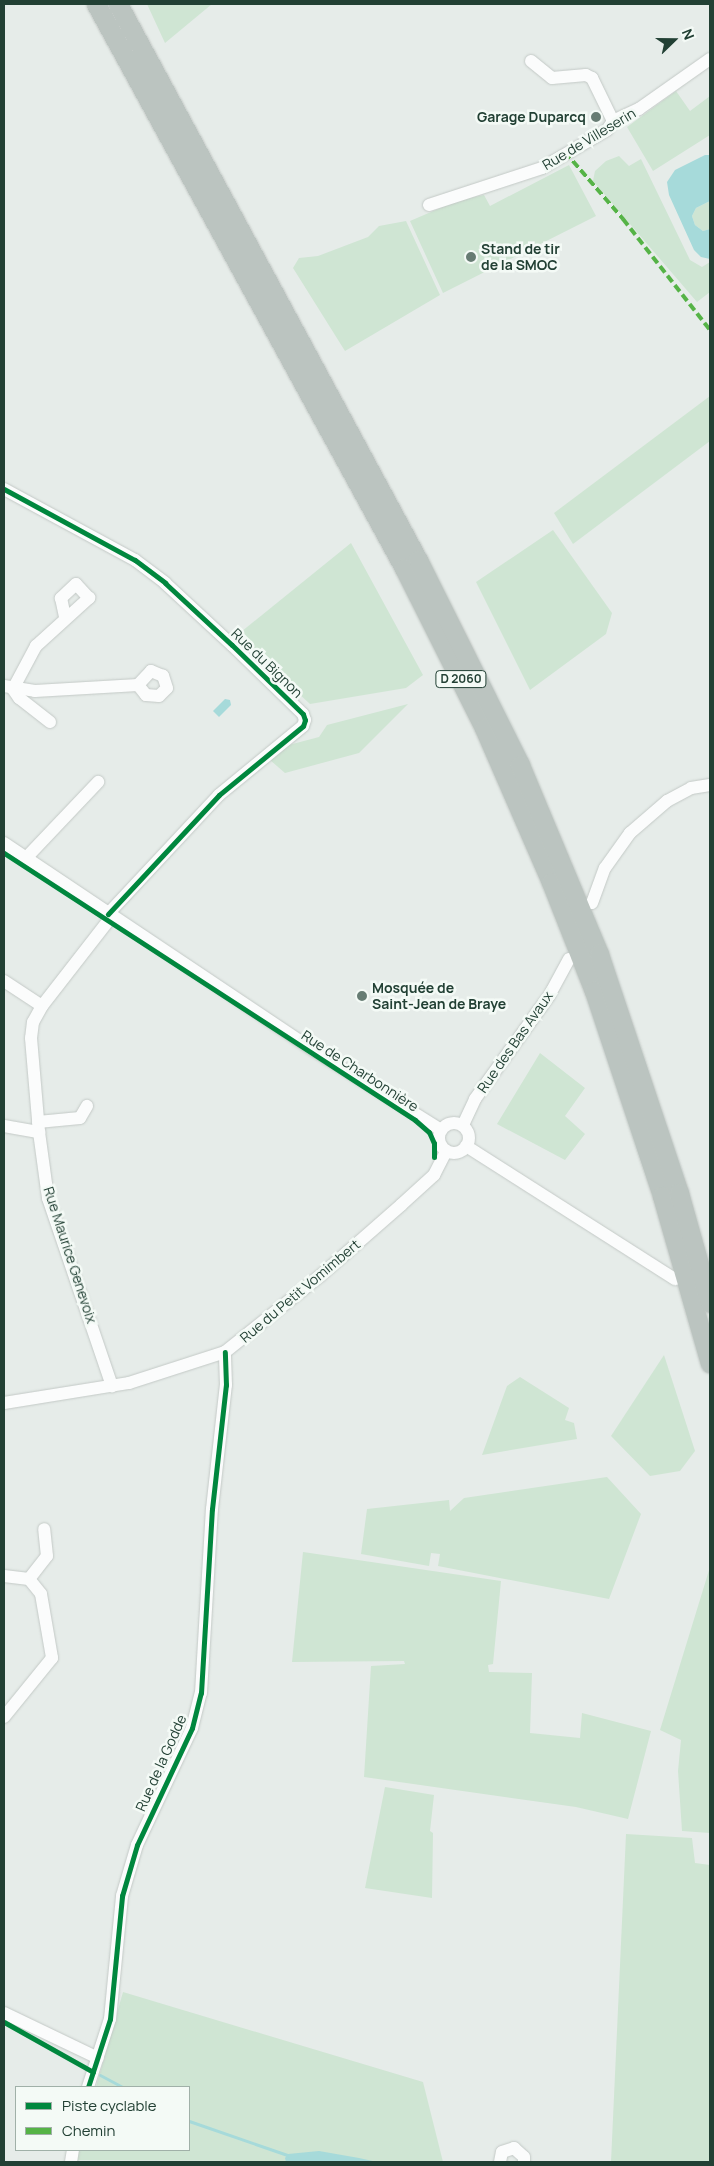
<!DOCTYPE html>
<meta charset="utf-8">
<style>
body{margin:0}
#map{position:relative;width:714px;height:2166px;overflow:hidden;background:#e6ece9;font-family:Manrope,sans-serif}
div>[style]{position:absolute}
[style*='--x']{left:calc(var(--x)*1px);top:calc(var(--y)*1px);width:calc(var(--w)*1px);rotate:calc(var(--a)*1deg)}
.green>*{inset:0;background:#cfe5d3}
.water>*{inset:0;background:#a6dada}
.stream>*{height:3px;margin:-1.5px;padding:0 1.5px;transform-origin:1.5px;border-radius:1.5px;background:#a6dada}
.roads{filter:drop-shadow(0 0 1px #c3c9c6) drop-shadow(0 0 1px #c3c9c6)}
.minor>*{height:12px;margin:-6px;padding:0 6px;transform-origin:6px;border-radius:6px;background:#fbfcfc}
.minor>.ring{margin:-6px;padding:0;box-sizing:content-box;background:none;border:12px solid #fbfcfc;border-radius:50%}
.highway>*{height:19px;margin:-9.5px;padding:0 9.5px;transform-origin:9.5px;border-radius:9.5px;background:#bbc4c0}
.quiet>*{height:4px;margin-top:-2px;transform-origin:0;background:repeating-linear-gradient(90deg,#55b346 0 8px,transparent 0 12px)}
.cycleway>*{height:5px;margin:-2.5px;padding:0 2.5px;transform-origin:2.5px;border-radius:2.5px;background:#00873e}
.dots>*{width:14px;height:14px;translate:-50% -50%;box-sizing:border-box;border:2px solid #f4faf6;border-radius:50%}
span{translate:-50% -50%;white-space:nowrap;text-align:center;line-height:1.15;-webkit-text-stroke:5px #f4faf6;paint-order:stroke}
.shield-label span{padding:1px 4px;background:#f4faf6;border:1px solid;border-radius:4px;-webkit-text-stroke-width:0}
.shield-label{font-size:12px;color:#224034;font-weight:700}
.poi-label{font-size:14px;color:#224034;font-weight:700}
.right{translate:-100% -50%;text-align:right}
.left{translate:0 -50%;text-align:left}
.street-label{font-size:14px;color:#224034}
.frame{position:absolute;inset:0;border:5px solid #224034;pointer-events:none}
.legend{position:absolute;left:15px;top:2086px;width:175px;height:65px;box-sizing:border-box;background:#f4faf6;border:1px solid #a0b0a8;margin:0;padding:6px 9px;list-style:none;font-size:15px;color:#224034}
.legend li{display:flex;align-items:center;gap:10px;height:25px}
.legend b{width:25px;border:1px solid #a0b0a8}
.north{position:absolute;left:649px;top:15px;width:50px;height:50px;-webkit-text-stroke:4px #f4faf6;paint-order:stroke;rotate:68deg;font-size:14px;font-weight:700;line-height:20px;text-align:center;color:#224034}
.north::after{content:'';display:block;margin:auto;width:18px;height:22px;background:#224034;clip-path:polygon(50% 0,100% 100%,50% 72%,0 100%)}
</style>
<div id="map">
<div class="green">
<i style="clip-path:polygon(147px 4px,212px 4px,165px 43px)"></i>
<i style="clip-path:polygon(676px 91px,690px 111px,710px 96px,710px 135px,653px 171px,627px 127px)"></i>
<i style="clip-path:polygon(619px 156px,629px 166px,641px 159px,690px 260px,702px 267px,710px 262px,710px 292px,697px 302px,593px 181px,595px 171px,606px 161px)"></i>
<i style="clip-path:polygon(569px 165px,596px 216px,443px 293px,410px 221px,459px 200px,484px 195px,490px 206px)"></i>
<i style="clip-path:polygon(710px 201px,710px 229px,703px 231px,695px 225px,692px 216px,696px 208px)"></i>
<i style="clip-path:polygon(406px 221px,440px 295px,345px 351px,293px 268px,299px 258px,318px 256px,368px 237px,379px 226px)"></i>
<i style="clip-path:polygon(710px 396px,710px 441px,573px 544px,554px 513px)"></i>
<i style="clip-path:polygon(553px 530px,612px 613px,606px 634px,530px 690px,476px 582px)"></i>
<i style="clip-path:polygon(351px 543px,423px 675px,406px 688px,310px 704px,236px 636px)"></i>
<i style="clip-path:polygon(408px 704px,359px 753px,285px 773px,270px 760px,285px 746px,319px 737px,327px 725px)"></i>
<i style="clip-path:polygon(540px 1053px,585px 1088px,565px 1116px,585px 1134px,565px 1160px,497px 1124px)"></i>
<i style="clip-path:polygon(664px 1355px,695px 1451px,680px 1471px,650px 1476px,611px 1436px)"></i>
<i style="clip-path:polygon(520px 1377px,569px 1408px,565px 1420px,574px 1423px,577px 1439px,482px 1455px,507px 1386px)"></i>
<i style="clip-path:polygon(607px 1477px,641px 1514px,609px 1599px,438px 1566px,440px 1554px,431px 1553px,429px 1566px,361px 1554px,367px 1509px,449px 1500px,450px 1511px,464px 1498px)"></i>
<i style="clip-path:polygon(303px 1552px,501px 1581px,493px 1664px,488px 1665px,489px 1672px,532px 1673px,530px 1733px,580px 1738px,582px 1713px,651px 1731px,628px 1819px,576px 1807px,364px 1777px,371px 1666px,405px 1664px,404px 1661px,292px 1662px)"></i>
<i style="clip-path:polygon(710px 1567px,710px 1833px,682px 1831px,678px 1771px,681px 1740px,660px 1730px)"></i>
<i style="clip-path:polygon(385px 1787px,434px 1795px,430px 1831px,433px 1833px,432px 1898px,365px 1888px)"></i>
<i style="clip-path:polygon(626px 1834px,692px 1838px,695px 1863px,710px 1865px,710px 2162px,611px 2162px)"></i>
<i style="clip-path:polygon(123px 1992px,423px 2082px,443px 2162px,75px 2160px,78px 2150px,189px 2150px,189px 2087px,96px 2087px)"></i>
</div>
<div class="water">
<i style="clip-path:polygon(705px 155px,710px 155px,710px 201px,696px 208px,692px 216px,695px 225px,703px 231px,710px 229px,710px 259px,701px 257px,694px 250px,669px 195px,667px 182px,675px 170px)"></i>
<i style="clip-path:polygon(225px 699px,230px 700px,231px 705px,219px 717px,213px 711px)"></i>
<i style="clip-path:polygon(319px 2151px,359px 2158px,377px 2162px,286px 2162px,285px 2158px,288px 2154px)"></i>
</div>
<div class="stream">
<i style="--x:100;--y:2075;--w:26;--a:28"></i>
<i style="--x:189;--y:2121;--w:107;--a:19.1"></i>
</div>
<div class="roads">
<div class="minor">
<i style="--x:531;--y:61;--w:27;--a:39"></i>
<i style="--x:552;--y:78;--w:34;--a:-5"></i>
<i style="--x:586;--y:75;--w:7;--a:27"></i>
<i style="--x:592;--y:78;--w:48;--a:64"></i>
<i style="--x:429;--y:205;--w:119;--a:-18.1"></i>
<i style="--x:542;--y:168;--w:75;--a:-30.3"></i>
<i style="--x:607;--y:130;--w:11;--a:-56"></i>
<i style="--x:613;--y:121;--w:29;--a:-25"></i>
<i style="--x:639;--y:109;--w:87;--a:-35.2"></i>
<i style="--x:4;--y:489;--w:149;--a:28.5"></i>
<i style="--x:135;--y:560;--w:38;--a:37"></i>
<i style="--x:165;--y:583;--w:91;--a:42.8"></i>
<i style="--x:232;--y:645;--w:99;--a:44.2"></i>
<i style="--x:303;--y:714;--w:6;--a:72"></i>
<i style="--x:305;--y:720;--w:6;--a:108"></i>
<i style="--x:303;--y:726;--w:109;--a:140.6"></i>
<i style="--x:219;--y:795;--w:163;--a:133"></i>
<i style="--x:4;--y:686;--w:31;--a:9"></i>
<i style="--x:35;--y:691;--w:103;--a:-3.3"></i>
<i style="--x:138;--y:685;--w:13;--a:51"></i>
<i style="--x:146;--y:695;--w:13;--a:4"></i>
<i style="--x:159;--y:696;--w:11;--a:-45"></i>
<i style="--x:167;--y:688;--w:13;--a:-108"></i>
<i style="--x:163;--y:676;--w:13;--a:-157"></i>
<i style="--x:151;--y:671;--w:19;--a:133"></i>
<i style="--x:50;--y:722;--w:39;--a:-142"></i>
<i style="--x:19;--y:698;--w:11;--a:-124"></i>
<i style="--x:13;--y:689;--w:49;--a:-61.9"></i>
<i style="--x:36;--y:646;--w:72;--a:-42.2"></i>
<i style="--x:89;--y:598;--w:19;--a:-133"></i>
<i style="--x:76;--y:584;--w:21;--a:137"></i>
<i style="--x:61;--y:598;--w:19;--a:78"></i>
<i style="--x:4;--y:843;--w:374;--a:33.8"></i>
<i style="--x:315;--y:1051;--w:149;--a:32.1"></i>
<i style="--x:26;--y:858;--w:105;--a:-46.5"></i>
<i style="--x:592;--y:903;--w:37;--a:-70"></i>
<i style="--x:605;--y:868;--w:43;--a:-54.5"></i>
<i style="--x:630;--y:833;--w:49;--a:-40.9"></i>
<i style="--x:667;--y:801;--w:27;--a:-28"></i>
<i style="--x:691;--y:788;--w:19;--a:-9"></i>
<i style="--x:112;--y:916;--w:114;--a:127.9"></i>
<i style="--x:42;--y:1006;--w:18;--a:119"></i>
<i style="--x:33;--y:1022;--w:16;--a:97"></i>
<i style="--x:31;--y:1038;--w:94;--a:85.1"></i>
<i style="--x:39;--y:1132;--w:67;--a:82.2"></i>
<i style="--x:48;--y:1198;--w:199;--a:71.2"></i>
<i style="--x:4;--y:981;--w:45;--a:33.3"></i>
<i style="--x:38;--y:1122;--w:42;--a:-5.4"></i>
<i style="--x:80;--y:1118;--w:14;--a:-60"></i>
<i class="ring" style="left:439px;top:1123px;width:18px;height:18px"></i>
<i style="--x:463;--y:1125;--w:29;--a:-65"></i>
<i style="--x:475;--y:1099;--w:127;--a:-54.3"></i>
<i style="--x:549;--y:996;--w:42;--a:-61.6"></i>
<i style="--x:4;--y:1126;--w:36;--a:10"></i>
<i style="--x:466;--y:1146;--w:248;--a:32.5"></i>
<i style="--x:4;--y:1403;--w:127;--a:-9.1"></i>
<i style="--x:129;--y:1383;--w:101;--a:-17.9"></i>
<i style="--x:225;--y:1352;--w:122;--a:-38.7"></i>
<i style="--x:320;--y:1276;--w:108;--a:-41.2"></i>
<i style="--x:401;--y:1205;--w:45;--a:-42.3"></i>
<i style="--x:434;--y:1175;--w:27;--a:-63"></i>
<i style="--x:4;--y:1576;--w:25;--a:7"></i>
<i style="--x:29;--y:1579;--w:19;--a:51"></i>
<i style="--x:41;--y:1594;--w:65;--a:80.2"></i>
<i style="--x:52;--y:1658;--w:76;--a:129.1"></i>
<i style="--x:29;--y:1579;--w:29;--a:-52"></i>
<i style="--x:47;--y:1556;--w:27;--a:-96"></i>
<i style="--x:4;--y:2013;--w:104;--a:25.6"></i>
<i style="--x:88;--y:2087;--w:71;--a:-72.1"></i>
<i style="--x:110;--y:2019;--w:124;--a:-84.4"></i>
<i style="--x:122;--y:1896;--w:53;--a:-73.6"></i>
<i style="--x:137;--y:1845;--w:129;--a:-64.8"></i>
<i style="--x:192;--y:1728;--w:36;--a:-76"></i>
<i style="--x:201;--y:1693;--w:184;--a:-86.6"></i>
<i style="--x:212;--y:1509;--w:125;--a:-83.6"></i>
<i style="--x:226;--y:1385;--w:33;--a:-92"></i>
<i style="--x:71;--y:2162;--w:12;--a:-81"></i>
<i style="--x:500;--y:2162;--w:10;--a:-79"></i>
<i style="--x:502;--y:2152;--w:13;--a:-18"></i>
<i style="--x:514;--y:2148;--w:13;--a:42"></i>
<i style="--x:524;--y:2157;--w:5;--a:90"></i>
</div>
<div class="highway">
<i style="--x:96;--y:4;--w:643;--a:61.36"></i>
<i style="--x:404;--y:568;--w:179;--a:63.4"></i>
<i style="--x:484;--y:728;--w:168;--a:66.5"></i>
<i style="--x:551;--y:882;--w:117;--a:68.5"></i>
<i style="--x:594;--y:991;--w:216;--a:71.6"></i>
<i style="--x:662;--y:1196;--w:174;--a:74"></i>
<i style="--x:118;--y:4;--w:632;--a:61.65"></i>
<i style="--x:418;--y:560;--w:229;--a:63.5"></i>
<i style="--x:520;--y:765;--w:205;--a:67.3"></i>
<i style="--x:599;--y:954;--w:252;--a:71.5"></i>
<i style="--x:679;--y:1193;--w:114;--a:74.3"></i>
</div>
</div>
<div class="quiet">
<i style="--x:565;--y:152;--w:89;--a:49.1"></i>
<i style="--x:623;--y:219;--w:141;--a:51.9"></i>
</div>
<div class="cycleway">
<i style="--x:4;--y:489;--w:149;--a:28.5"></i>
<i style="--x:135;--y:560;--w:38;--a:37"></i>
<i style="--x:165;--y:583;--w:91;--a:42.8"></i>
<i style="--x:232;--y:645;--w:99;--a:44.2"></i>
<i style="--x:303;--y:714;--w:6;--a:72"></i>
<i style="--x:305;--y:720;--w:6;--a:108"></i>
<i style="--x:303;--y:726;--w:109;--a:140.6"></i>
<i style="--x:219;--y:795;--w:163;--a:133"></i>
<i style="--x:4;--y:853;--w:490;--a:33"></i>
<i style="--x:415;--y:1120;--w:18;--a:41"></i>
<i style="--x:429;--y:1132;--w:12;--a:66"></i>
<i style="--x:434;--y:1143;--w:14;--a:90"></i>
<i style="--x:4;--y:2022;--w:102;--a:29.3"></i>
<i style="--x:88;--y:2087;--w:71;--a:-72.1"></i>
<i style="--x:110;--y:2019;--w:124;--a:-84.4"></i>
<i style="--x:122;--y:1896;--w:53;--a:-73.6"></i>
<i style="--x:137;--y:1845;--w:129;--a:-64.8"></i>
<i style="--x:192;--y:1728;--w:36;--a:-76"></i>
<i style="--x:201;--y:1693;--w:184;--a:-86.6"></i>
<i style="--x:212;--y:1509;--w:125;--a:-83.6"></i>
<i style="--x:226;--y:1385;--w:33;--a:-92"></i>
</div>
<div class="dots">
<i style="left:596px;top:117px;background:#677c73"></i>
<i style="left:471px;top:257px;background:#677c73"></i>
<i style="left:362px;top:996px;background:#677c73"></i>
</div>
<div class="shield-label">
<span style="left:461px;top:679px">D 2060</span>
</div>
<div class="poi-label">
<span class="right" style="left:586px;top:117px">Garage Duparcq</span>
<span class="left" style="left:481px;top:257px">Stand de tir<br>de la SMOC</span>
<span class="left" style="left:372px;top:996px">Mosquée de<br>Saint-Jean de Braye</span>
</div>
<div class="street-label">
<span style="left:589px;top:139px;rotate:-31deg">Rue de Villeserin</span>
<span style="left:267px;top:663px;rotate:44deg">Rue du Bignon</span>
<span style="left:515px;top:1042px;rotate:-55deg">Rue des Bas Avaux</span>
<span style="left:360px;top:1071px;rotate:33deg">Rue de Charbonnière</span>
<span style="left:70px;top:1255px;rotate:72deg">Rue Maurice Genevoix</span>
<span style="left:300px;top:1291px;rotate:-40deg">Rue du Petit Vomimbert</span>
<span style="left:161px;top:1763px;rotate:-66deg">Rue de la Godde</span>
</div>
<div class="frame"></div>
<ul class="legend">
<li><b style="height:6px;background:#00873e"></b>Piste cyclable</li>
<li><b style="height:6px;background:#55b346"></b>Chemin</li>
</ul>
<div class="north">N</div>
</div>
